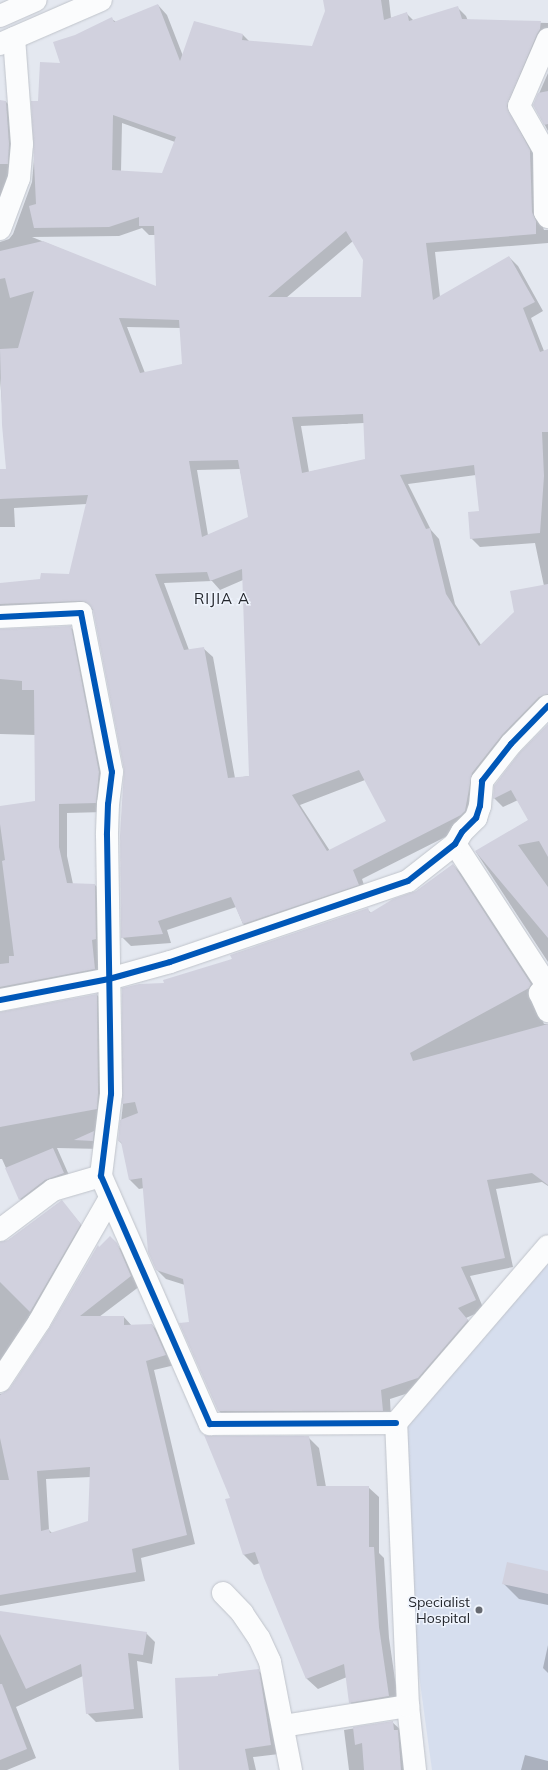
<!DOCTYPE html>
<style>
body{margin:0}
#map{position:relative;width:548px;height:1770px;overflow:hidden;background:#e4e8f0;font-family:Mulish,sans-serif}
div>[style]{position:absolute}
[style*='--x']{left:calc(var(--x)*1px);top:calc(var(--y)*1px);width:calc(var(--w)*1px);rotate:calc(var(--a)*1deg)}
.built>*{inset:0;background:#d6deee}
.shadow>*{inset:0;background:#0003}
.building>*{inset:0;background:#d1d1de}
.roads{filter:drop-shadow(0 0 1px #c0c4cb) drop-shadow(0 0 1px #c0c4cb)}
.minor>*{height:22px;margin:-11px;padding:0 11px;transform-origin:11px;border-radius:11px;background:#fbfcfd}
.secondary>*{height:22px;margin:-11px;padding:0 11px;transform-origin:11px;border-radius:11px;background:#fbfcfd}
.cycleway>*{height:6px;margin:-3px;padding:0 3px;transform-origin:3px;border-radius:3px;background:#0057b8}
.dots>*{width:11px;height:11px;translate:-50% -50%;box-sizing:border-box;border:2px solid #eff4fd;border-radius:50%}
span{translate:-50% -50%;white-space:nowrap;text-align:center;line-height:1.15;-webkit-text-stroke:3px #eff4fd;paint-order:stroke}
.poi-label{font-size:14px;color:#23262c}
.right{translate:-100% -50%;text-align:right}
.neighbourhood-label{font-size:15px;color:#23262c;letter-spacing:1px}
</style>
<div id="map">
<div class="built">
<i style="clip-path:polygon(548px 1259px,548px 1770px,432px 1770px,388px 1449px)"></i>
</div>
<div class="shadow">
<i style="clip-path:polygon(evenodd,324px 0,389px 0,391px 18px,406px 13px,414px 21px,457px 7px,466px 16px,468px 21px,548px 23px,548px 40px,515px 116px,540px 163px,541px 222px,544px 230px,548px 230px,548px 243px,435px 252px,440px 297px,509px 257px,518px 266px,543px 311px,531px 318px,544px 351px,548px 350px,548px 706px,511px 744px,471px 824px,362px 879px,367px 894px,252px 933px,243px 924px,236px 907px,167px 930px,171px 943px,131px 946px,122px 937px,125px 770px,94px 610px,0 618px,0 584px,41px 580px,70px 575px,87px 504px,14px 508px,15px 527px,0 527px,0 470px,7px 470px,0 378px,0 242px,9px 239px,13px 234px,32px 182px,39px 102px,75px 36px,112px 19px,116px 22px,158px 5px,167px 15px,183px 56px,195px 22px,243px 35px,250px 42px,313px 47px,326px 11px,324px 0,122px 123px,175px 142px,163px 174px,121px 172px,122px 123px,324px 0,142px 228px,149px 235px,155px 235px,157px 288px,32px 237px,119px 236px,142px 228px,324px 0,353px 241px,364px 260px,362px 298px,286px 298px,353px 241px,324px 0,127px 327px,181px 328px,183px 365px,145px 373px,127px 327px,324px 0,364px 423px,366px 460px,309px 472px,301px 426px,364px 423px,324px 0,240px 469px,249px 518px,208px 535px,197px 470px,240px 469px,324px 0,476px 475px,480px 512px,471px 538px,480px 547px,535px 543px,544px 586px,481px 645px,455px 604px,439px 539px,431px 530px,408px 484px,476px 475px,324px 0,243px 580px,250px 776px,235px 778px,213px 657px,203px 648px,189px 650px,164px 583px,212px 581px,220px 590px,243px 580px,324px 0,365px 780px,388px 821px,330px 851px,300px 805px,365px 780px)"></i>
<i style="clip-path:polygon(548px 73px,548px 131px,534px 105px)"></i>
<i style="clip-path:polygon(0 101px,6px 102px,15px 111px,18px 154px,0 230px)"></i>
<i style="clip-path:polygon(70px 627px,80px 636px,108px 782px,104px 812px,67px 813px,67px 856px,73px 884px,95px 885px,104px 894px,103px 978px,0 1001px,0 807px,36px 802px,36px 735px,0 734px,0 630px)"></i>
<i style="clip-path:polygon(548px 725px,548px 962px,476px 852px,529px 820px,518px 800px,503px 807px,494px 798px)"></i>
<i style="clip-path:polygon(453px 865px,462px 874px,540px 994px,537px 1008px,544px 1024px,548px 1024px,548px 1186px,542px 1182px,496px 1189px,513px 1267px,470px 1276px,484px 1310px,466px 1318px,477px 1329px,427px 1387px,390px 1399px,391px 1419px,228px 1420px,219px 1411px,190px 1323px,185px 1285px,166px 1279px,157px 1270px,144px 1188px,139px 1189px,130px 1180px,123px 1145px,119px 1141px,124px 1094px,166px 984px,367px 909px,371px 913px,416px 892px)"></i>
<i style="clip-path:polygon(97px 995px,106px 1004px,102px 1149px,57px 1148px,72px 1182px,29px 1208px,20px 1199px,2px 1159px,0 1159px,0 1013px)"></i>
<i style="clip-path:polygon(62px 1202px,89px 1234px,0 1381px,0 1243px,8px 1241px)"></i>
<i style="clip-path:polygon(evenodd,110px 1238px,125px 1253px,140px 1286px,99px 1317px,124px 1317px,132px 1326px,152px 1325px,161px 1334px,175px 1365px,154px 1370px,195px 1544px,141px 1558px,145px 1581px,0 1606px,0 1394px,6px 1393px,11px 1389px,51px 1329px,99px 1248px,110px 1238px,91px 1477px,89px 1522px,52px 1533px,49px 1530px,46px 1479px,91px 1477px)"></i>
<i style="clip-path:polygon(308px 1437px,319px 1448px,326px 1487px,368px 1487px,379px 1497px,379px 1553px,384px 1558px,389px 1638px,399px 1707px,361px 1713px,350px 1702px,347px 1677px,318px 1689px,307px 1679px,260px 1563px,254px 1565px,244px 1555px,231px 1498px)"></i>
<i style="clip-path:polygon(548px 1572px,548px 1605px,519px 1599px,504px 1584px)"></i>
<i style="clip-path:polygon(0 1612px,146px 1633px,155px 1642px,152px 1664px,137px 1661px,143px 1718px,96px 1722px,87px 1713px,83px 1676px,16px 1707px,36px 1758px,7px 1770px,0 1770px)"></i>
<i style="clip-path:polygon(548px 1645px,548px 1673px,543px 1668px)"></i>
<i style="clip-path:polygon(258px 1670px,267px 1679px,279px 1754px,253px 1757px,256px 1770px,180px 1770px,219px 1677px)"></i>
<i style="clip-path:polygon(392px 1722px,402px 1731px,408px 1770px,349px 1770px,344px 1730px)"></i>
<i style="clip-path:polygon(525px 1755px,548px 1761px,548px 1770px,521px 1770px)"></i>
</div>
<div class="building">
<i style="clip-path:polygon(evenodd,323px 0,381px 0,384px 20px,407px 12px,409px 21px,458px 6px,462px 19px,541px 21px,540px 29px,537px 34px,507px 106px,530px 150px,532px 212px,536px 221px,536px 234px,426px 243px,433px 300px,509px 256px,535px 302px,523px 308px,540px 352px,548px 349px,548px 432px,542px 432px,544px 476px,540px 533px,470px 539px,468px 512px,479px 511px,474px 465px,400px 475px,426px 529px,430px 528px,446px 594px,479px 646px,514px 612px,510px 591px,548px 584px,548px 694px,539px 697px,502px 735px,472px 773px,465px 811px,461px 815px,353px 870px,359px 885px,243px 924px,231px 897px,158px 921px,163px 934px,121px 938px,120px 835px,124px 770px,93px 610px,86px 602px,81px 601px,0 604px,0 583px,40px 579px,41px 573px,69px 574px,88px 495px,0 499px,0 469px,6px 469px,2px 425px,0 349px,18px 348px,34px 291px,10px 298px,5px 278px,0 279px,0 251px,43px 241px,156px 286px,154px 226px,139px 226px,139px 217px,109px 227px,34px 228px,29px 206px,36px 204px,31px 101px,38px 101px,40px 62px,60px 63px,53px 42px,75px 35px,112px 17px,114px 22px,158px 4px,180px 61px,194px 21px,243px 34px,242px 40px,312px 46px,325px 11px,323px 0,113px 115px,176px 137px,162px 173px,112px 170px,113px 115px,323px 0,346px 231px,363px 260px,361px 297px,268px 297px,346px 231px,323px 0,119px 318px,179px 320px,182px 364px,140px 373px,119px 318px,323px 0,363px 414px,365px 459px,302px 473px,292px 417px,363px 414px,323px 0,238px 460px,248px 517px,202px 537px,189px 461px,238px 460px,323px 0,242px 569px,249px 776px,228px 778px,204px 647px,184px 650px,155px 574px,207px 572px,210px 581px,242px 569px,323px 0,359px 770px,386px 821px,327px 851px,292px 795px,359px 770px)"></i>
<i style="clip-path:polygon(548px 91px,548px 124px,544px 125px,533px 105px,538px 93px)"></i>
<i style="clip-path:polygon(0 100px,6px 101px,9px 144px,8px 164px,0 164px)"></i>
<i style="clip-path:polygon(71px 626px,99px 772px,96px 803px,59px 804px,59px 847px,67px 883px,95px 884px,96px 939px,92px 940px,95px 969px,0 987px,0 964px,9px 963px,9px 956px,14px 956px,2px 861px,5px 860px,0 824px,0 806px,35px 801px,34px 690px,22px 690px,22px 681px,0 679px,0 629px)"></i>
<i style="clip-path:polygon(548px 724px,548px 857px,539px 841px,518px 845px,548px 887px,548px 938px,475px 851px,528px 820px,511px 790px,493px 799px,494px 786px,520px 752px)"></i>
<i style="clip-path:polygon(453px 864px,531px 984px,529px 988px,410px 1053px,413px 1061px,548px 1024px,548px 1185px,532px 1173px,487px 1180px,505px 1258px,461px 1267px,476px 1300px,458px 1308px,468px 1320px,418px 1378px,381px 1390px,383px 1411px,218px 1411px,179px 1323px,189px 1322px,183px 1279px,156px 1270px,148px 1252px,142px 1178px,129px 1180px,121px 1142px,118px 1141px,120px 1120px,138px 1113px,135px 1102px,122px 1104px,122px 988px,139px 984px,164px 983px,163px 980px,232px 959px,230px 955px,368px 908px,370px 913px,393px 899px,416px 891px)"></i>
<i style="clip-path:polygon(97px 994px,98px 1093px,97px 1109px,0 1127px,0 1012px)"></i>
<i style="clip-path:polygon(94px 1131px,93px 1141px,74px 1140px)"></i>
<i style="clip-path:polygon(53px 1148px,64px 1173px,45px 1180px,19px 1200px,5px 1168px)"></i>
<i style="clip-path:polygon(62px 1200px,81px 1224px,30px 1312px,0 1282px,0 1242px,8px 1240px)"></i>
<i style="clip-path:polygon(evenodd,110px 1236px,117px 1243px,131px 1276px,80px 1316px,124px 1316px,124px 1325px,152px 1324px,166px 1355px,146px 1361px,187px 1535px,132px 1549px,136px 1572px,0 1595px,0 1480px,9px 1480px,0 1438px,0 1395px,10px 1388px,49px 1329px,98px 1245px,99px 1247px,110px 1236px,90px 1467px,88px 1521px,50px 1533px,49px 1529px,41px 1531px,37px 1471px,90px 1467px)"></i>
<i style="clip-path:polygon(204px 1435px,210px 1436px,309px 1436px,317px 1486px,369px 1486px,369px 1547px,374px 1547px,379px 1627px,389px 1696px,349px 1703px,344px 1664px,306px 1679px,264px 1578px,255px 1552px,243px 1555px,225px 1499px,230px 1498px)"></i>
<i style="clip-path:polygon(507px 1562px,548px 1571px,548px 1594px,502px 1584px)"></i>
<i style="clip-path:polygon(0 1611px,147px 1632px,143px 1655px,128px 1653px,134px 1709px,86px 1714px,81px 1664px,26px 1689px,0 1634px)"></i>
<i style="clip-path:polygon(259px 1669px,271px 1745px,245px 1749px,249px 1770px,179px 1770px,175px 1678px,218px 1676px,218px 1674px)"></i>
<i style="clip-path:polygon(0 1684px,2px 1684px,27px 1749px,0 1760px)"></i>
<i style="clip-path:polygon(393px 1721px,394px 1730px,398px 1730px,401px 1770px,364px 1770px,362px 1743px,355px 1745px,353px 1727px)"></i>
</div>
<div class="roads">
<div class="minor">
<i style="--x:548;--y:39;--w:73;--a:113.4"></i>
<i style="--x:519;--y:106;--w:51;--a:60.4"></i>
<i style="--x:544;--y:150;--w:62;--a:89.1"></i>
<i style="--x:545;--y:212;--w:6;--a:59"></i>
<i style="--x:0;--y:229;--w:54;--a:-69.6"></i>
<i style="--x:19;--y:178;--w:34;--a:-85"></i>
<i style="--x:22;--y:144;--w:106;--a:-94.3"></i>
<i style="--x:0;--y:617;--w:81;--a:-2.8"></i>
<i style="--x:81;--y:613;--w:162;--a:79"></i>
<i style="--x:112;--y:772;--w:32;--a:97"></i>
<i style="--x:108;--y:804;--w:31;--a:92"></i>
<i style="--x:107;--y:835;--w:259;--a:89.1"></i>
<i style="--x:111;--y:1094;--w:83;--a:97"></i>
<i style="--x:101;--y:1176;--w:271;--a:66.3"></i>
<i style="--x:210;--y:1424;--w:186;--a:-0.3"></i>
<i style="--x:455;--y:844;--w:168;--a:56.9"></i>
<i style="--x:547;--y:985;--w:11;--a:131"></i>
<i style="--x:540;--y:993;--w:20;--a:66"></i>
<i style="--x:0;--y:1000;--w:111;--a:-10.9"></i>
<i style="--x:109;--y:979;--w:63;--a:-15.6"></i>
<i style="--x:170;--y:962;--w:251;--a:-18.8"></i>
<i style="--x:408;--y:881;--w:60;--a:-38.2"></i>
<i style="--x:455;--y:844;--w:14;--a:-60"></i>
<i style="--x:462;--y:832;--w:20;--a:-45"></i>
<i style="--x:476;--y:818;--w:13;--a:-72"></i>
<i style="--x:480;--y:806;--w:25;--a:-85"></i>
<i style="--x:482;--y:781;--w:47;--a:-51.9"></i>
<i style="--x:511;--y:744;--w:53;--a:-45.8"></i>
<i style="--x:0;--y:1230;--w:66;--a:-37"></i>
<i style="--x:53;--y:1190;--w:50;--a:-16.3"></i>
<i style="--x:0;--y:1381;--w:71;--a:-56.5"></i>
<i style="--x:39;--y:1322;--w:143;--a:-60.2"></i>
<i style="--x:223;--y:1593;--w:28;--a:46"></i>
<i style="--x:242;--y:1613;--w:30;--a:56"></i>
<i style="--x:259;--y:1638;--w:26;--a:65"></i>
<i style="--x:270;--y:1662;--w:110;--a:79"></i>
<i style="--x:283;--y:1726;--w:127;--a:-9.1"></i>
<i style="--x:415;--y:1770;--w:64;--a:-96.2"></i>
<i style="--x:408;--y:1706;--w:283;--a:-92.4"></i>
<i style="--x:396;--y:1423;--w:233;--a:-49.3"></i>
</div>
<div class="secondary">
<i style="--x:0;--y:16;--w:39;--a:-24"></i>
<i style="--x:0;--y:44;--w:110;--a:-23.5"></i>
</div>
</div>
<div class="cycleway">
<i style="--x:0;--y:617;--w:81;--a:-2.8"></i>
<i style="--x:81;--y:613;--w:162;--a:79"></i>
<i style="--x:112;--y:772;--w:32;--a:97"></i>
<i style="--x:108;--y:804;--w:31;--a:92"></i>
<i style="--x:107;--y:835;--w:259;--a:89.1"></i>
<i style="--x:111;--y:1094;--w:83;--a:97"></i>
<i style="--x:101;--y:1176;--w:271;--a:66.3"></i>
<i style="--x:210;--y:1424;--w:186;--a:-0.3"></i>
<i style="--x:0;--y:1000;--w:111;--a:-10.9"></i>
<i style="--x:109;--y:979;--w:63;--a:-15.6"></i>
<i style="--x:170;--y:962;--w:251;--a:-18.8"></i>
<i style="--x:408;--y:881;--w:60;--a:-38.2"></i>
<i style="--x:455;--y:844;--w:14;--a:-60"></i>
<i style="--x:462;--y:832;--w:20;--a:-45"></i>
<i style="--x:476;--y:818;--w:13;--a:-72"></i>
<i style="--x:480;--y:806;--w:25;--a:-85"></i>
<i style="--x:482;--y:781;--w:47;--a:-51.9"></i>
<i style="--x:511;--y:744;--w:53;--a:-45.8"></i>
</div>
<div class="dots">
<i style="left:479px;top:1610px;background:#676a71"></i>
</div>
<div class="poi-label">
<span class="right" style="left:470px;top:1610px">Specialist<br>Hospital</span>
</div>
<div class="neighbourhood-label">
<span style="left:222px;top:599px">RIJIA A</span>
</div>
</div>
